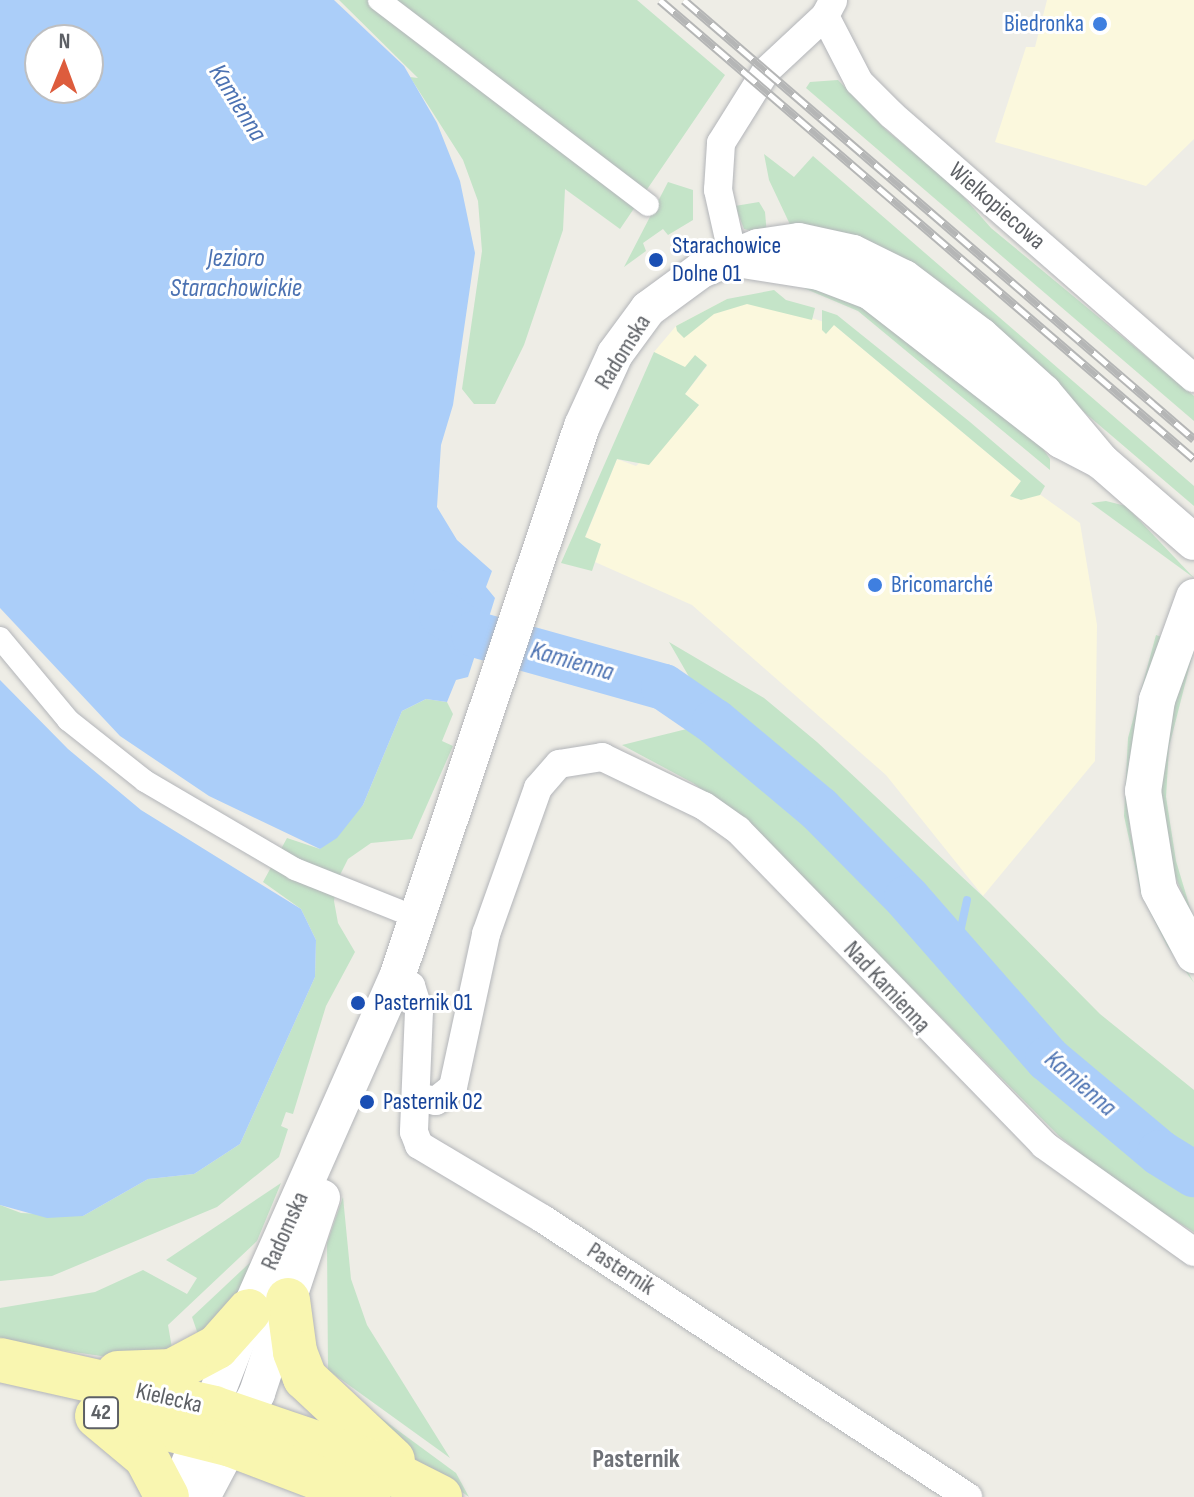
<!DOCTYPE html>
<meta charset="utf-8">
<style>
body{margin:0}
#map{position:relative;width:1194px;height:1497px;overflow:hidden;background:#eeede6;font-family:"Sofia Sans Condensed",sans-serif}
div>[style]{position:absolute}
[style*='--x']{left:calc(var(--x)*1px);top:calc(var(--y)*1px);width:calc(var(--w)*1px);rotate:calc(var(--a)*1deg)}
.commercial>*{inset:0;background:#fbf8dd}
.green>*{inset:0;background:#c4e4c8}
.water>*{inset:0;background:#abcef9}
.stream>*{height:8px;margin:-4px;padding:0 4px;transform-origin:4px;border-radius:4px;background:#abcef9}
.river>*{height:46px;margin:-23px;padding:0 23px;transform-origin:23px;border-radius:23px;background:#abcef9}
.roads{filter:drop-shadow(0 0 2px #b3b5b9) drop-shadow(0 0 2px #b3b5b9)}
.pedestrian>*{height:22px;margin:-11px;padding:0 11px;transform-origin:11px;border-radius:11px;background:#fff}
.minor>*{height:28px;margin:-14px;padding:0 14px;transform-origin:14px;border-radius:14px;background:#fff}
.tertiary>*{height:36px;margin:-18px;padding:0 18px;transform-origin:18px;border-radius:18px;background:#fff}
.primary>*{height:44px;margin:-22px;padding:0 22px;transform-origin:22px;border-radius:22px;background:#f9f6b0}
.rail>*{height:9px;margin-top:-4.5px;transform-origin:0;background:repeating-linear-gradient(90deg,#fff 0 18px,#b5b6b6 0 36px);box-sizing:border-box;border-block:2px solid #b5b6b6}
.dots>*{width:22px;height:22px;translate:-50% -50%;box-sizing:border-box;border:4px solid #fff;border-radius:50%}
span{translate:-50% -50%;white-space:nowrap;text-align:center;line-height:1.15;-webkit-text-stroke:6px #fff;paint-order:stroke}
.shield-label span{padding:2px 6px;background:#fff;border:2px solid;border-radius:6px;-webkit-text-stroke-width:0}
.shield-label{font-size:22px;color:#5d6065;font-weight:700}
.shop-label{font-size:24px;color:#366cbe}
.right{translate:-100% -50%;text-align:right}
.left{translate:0 -50%;text-align:left}
.street-label{font-size:24px;color:#5d6065}
.transit-label{font-size:24px;color:#164399}
.water-label{font-size:26px;color:#4c72b2;font-style:italic}
.neighbourhood-label{font-size:26px;color:#6e7177;font-weight:700}
.north{position:absolute;left:24px;top:24px;width:80px;height:80px;box-sizing:border-box;background:#fff;border:2px solid #bebfc1;border-radius:50%;rotate:1deg;font-size:22px;font-weight:700;line-height:32px;text-align:center;color:#5d6065}
.north::after{content:'';display:block;margin:auto;width:28px;height:36px;background:#dd5c3d;clip-path:polygon(50% 0,100% 100%,50% 72%,0 100%)}
</style>
<div id="map">
<div class="commercial">
<i style="clip-path:polygon(1047px 0,1194px 0,1194px 139px,1146px 186px,995px 142px,1026px 47px,1035px 47px)"></i>
<i style="clip-path:polygon(727px 299px,773px 306px,834px 325px,1021px 481px,1080px 523px,1097px 625px,1095px 761px,983px 896px,886px 775px,692px 605px,595px 562px,601px 544px,585px 538px,617px 459px,636px 466px,699px 405px,685px 394px,707px 366px,685px 368px,654px 352px,676px 326px)"></i>
</div>
<div class="green">
<i style="clip-path:polygon(339px 0,637px 0,725px 75px,620px 229px,565px 189px,563px 230px,524px 345px,495px 404px,474px 404px,462px 389px,482px 251px,478px 201px,463px 160px,410px 77px,418px 78px)"></i>
<i style="clip-path:polygon(838px 80px,886px 130px,954px 186px,991px 228px,1194px 396px,1194px 421px,806px 88px,810px 82px)"></i>
<i style="clip-path:polygon(764px 154px,794px 177px,813px 156px,1194px 486px,1194px 506px,933px 283px,794px 233px,769px 180px)"></i>
<i style="clip-path:polygon(668px 182px,693px 190px,693px 220px,668px 235px,663px 229px,643px 243px,646px 251px,624px 267px)"></i>
<i style="clip-path:polygon(759px 202px,765px 212px,767px 235px,744px 229px,735px 206px)"></i>
<i style="clip-path:polygon(796px 279px,845px 291px,1039px 443px,1050px 459px,1050px 470px,858px 311px,806px 289px)"></i>
<i style="clip-path:polygon(774px 290px,786px 300px,815px 308px,812px 320px,747px 304px,714px 314px,684px 338px,677px 331px,676px 326px,727px 299px)"></i>
<i style="clip-path:polygon(822px 310px,837px 315px,970px 422px,1045px 486px,1040px 495px,1021px 500px,1010px 496px,1021px 481px,834px 325px,826px 334px,822px 330px)"></i>
<i style="clip-path:polygon(654px 352px,685px 367px,695px 355px,707px 365px,685px 394px,699px 405px,649px 465px,617px 459px,585px 537px,601px 544px,592px 571px,561px 563px)"></i>
<i style="clip-path:polygon(1106px 501px,1126px 506px,1194px 578px,1091px 503px)"></i>
<i style="clip-path:polygon(1156px 635px,1162px 637px,1129px 762px,1130px 831px,1142px 884px,1194px 983px,1167px 946px,1141px 894px,1124px 816px,1128px 738px)"></i>
<i style="clip-path:polygon(669px 642px,764px 698px,817px 742px,989px 902px,1100px 1014px,1194px 1090px,1194px 1232px,1122px 1188px,1059px 1136px,752px 827px,693px 783px,622px 745px,715px 722px)"></i>
<i style="clip-path:polygon(1194px 649px,1169px 747px,1166px 797px,1176px 861px,1194px 921px,1167px 857px,1159px 794px,1166px 727px)"></i>
<i style="clip-path:polygon(426px 699px,447px 702px,453px 714px,442px 741px,453px 746px,412px 839px,371px 843px,348px 859px,337px 881px,334px 901px,338px 923px,355px 952px,326px 1006px,293px 1114px,286px 1112px,281px 1126px,288px 1129px,279px 1157px,217px 1207px,52px 1276px,0 1281px,0 1205px,21px 1213px,83px 1216px,148px 1179px,194px 1174px,240px 1144px,315px 977px,316px 940px,301px 909px,263px 882px,287px 838px,320px 849px,363px 805px,402px 711px)"></i>
<i style="clip-path:polygon(281px 1183px,257px 1241px,168px 1325px,173px 1354px,121px 1359px,0 1341px,0 1308px,95px 1292px,143px 1270px,187px 1294px,197px 1278px,166px 1260px)"></i>
<i style="clip-path:polygon(343px 1197px,351px 1279px,367px 1325px,450px 1458px,328px 1370px,327px 1243px)"></i>
<i style="clip-path:polygon(258px 1255px,239px 1293px,201px 1343px,192px 1317px)"></i>
<i style="clip-path:polygon(339px 1387px,456px 1473px,469px 1497px,392px 1443px)"></i>
</div>
<div class="water">
<i style="clip-path:polygon(evenodd,0 0,334px 0,404px 66px,437px 123px,460px 181px,475px 253px,453px 405px,441px 445px,437px 507px,457px 540px,492px 571px,486px 587px,495px 598px,485px 630px,474px 634px,479px 643px,468px 677px,456px 680px,447px 702px,426px 699px,402px 711px,363px 805px,337px 838px,320px 849px,209px 796px,120px 736px,0 608px,0 0,88px 40px,88px 88px,40px 88px,40px 40px,88px 40px)"></i>
<i style="clip-path:polygon(0 680px,68px 749px,141px 810px,301px 909px,316px 940px,315px 977px,240px 1144px,194px 1174px,148px 1179px,83px 1216px,47px 1218px,0 1205px)"></i>
</div>
<div class="stream">
<i style="--x:956;--y:951;--w:52;--a:-77.8"></i>
</div>
<div class="river">
<i style="--x:436;--y:592;--w:23;--a:75"></i>
<i style="--x:442;--y:614;--w:38;--a:32"></i>
<i style="--x:474;--y:634;--w:197;--a:15.6"></i>
<i style="--x:664;--y:687;--w:62;--a:34.5"></i>
<i style="--x:715;--y:722;--w:136;--a:39.9"></i>
<i style="--x:819;--y:809;--w:125;--a:45.3"></i>
<i style="--x:907;--y:898;--w:214;--a:48.8"></i>
<i style="--x:1048;--y:1059;--w:146;--a:40"></i>
<i style="--x:1160;--y:1153;--w:40;--a:32"></i>
</div>
<div class="roads">
<div class="pedestrian">
<i style="--x:379;--y:0;--w:338;--a:37.3"></i>
<i style="--x:0;--y:638;--w:107;--a:50.3"></i>
<i style="--x:68;--y:720;--w:98;--a:38.4"></i>
<i style="--x:145;--y:781;--w:174;--a:30.4"></i>
<i style="--x:295;--y:869;--w:113;--a:21.8"></i>
</div>
<div class="minor">
<i style="--x:825;--y:16;--w:74;--a:62.7"></i>
<i style="--x:859;--y:82;--w:47;--a:45"></i>
<i style="--x:892;--y:115;--w:400;--a:41.1"></i>
<i style="--x:733;--y:257;--w:69;--a:-102.6"></i>
<i style="--x:718;--y:190;--w:47;--a:-86.3"></i>
<i style="--x:721;--y:143;--w:85;--a:-58"></i>
<i style="--x:766;--y:71;--w:81;--a:-43"></i>
<i style="--x:825;--y:16;--w:17;--a:-62"></i>
<i style="--x:397;--y:977;--w:17;--a:33"></i>
<i style="--x:411;--y:986;--w:26;--a:72"></i>
<i style="--x:419;--y:1011;--w:121;--a:92.4"></i>
<i style="--x:414;--y:1132;--w:14;--a:69"></i>
<i style="--x:419;--y:1145;--w:144;--a:30.8"></i>
<i style="--x:543;--y:1219;--w:508;--a:33.19"></i>
<i style="--x:417;--y:1097;--w:19;--a:12"></i>
<i style="--x:436;--y:1101;--w:22;--a:-39"></i>
<i style="--x:453;--y:1087;--w:157;--a:-77.8"></i>
<i style="--x:486;--y:934;--w:155;--a:-70.4"></i>
<i style="--x:538;--y:788;--w:32;--a:-49"></i>
<i style="--x:559;--y:764;--w:44;--a:-9.2"></i>
<i style="--x:602;--y:757;--w:113;--a:25.7"></i>
<i style="--x:704;--y:806;--w:42;--a:35.2"></i>
<i style="--x:738;--y:830;--w:439;--a:45.8"></i>
<i style="--x:1044;--y:1145;--w:184;--a:35.5"></i>
</div>
<div class="tertiary">
<i style="--x:743;--y:260;--w:77;--a:9"></i>
<i style="--x:819;--y:272;--w:56;--a:21"></i>
<i style="--x:871;--y:292;--w:241;--a:37.9"></i>
<i style="--x:1061;--y:440;--w:45;--a:27.7"></i>
<i style="--x:1101;--y:461;--w:123;--a:41.1"></i>
<i style="--x:1194;--y:597;--w:109;--a:109.8"></i>
<i style="--x:1157;--y:700;--w:92;--a:98.7"></i>
<i style="--x:1143;--y:791;--w:100;--a:80.8"></i>
<i style="--x:1159;--y:890;--w:74;--a:61.7"></i>
<i style="--x:176;--y:1497;--w:200;--a:-68.6"></i>
<i style="--x:249;--y:1311;--w:365;--a:-66.1"></i>
<i style="--x:397;--y:977;--w:581;--a:-71.44"></i>
<i style="--x:582;--y:426;--w:79;--a:-65.4"></i>
<i style="--x:615;--y:354;--w:56;--a:-53.7"></i>
<i style="--x:648;--y:309;--w:66;--a:-36.3"></i>
<i style="--x:701;--y:270;--w:61;--a:-22"></i>
<i style="--x:758;--y:247;--w:41;--a:-8.3"></i>
<i style="--x:799;--y:241;--w:55;--a:12.5"></i>
<i style="--x:853;--y:253;--w:57;--a:26.1"></i>
<i style="--x:904;--y:278;--w:96;--a:37"></i>
<i style="--x:981;--y:336;--w:85;--a:42.1"></i>
<i style="--x:1044;--y:393;--w:89;--a:50"></i>
<i style="--x:202;--y:1497;--w:118;--a:-62.1"></i>
<i style="--x:257;--y:1393;--w:206;--a:-71.6"></i>
</div>
<div class="primary">
<i style="--x:288;--y:1300;--w:52;--a:82.3"></i>
<i style="--x:295;--y:1352;--w:28;--a:69"></i>
<i style="--x:305;--y:1378;--w:120;--a:43"></i>
<i style="--x:0;--y:1360;--w:219;--a:12.6"></i>
<i style="--x:214;--y:1408;--w:162;--a:18.8"></i>
<i style="--x:367;--y:1460;--w:82;--a:26.9"></i>
<i style="--x:118;--y:1373;--w:54;--a:-2.1"></i>
<i style="--x:172;--y:1371;--w:51;--a:-28.1"></i>
<i style="--x:217;--y:1347;--w:48;--a:-48.4"></i>
<i style="--x:104;--y:1413;--w:131;--a:14.1"></i>
<i style="--x:231;--y:1445;--w:147;--a:20.8"></i>
<i style="--x:97;--y:1416;--w:64;--a:39.9"></i>
<i style="--x:146;--y:1457;--w:45;--a:62.3"></i>
</div>
</div>
<div class="rail">
<i style="--x:660;--y:0;--w:704;--a:40.68"></i>
<i style="--x:684;--y:0;--w:673;--a:40.72"></i>
</div>
<div class="dots">
<i style="left:1100px;top:24px;background:#3f7fe0"></i>
<i style="left:656px;top:260px;background:#1a4fb4"></i>
<i style="left:875px;top:585px;background:#3f7fe0"></i>
<i style="left:358px;top:1003px;background:#1a4fb4"></i>
<i style="left:367px;top:1102px;background:#1a4fb4"></i>
</div>
<div class="shield-label">
<span style="left:101px;top:1413px">42</span>
</div>
<div class="shop-label">
<span class="right" style="left:1084px;top:24px">Biedronka</span>
<span class="left" style="left:891px;top:585px">Bricomarché</span>
</div>
<div class="street-label">
<span style="left:997px;top:206px;rotate:41deg">Wielkopiecowa</span>
<span style="left:623px;top:352px;rotate:-58deg">Radomska</span>
<span style="left:887px;top:987px;rotate:47deg">Nad Kamienną</span>
<span style="left:285px;top:1231px;rotate:-66deg">Radomska</span>
<span style="left:621px;top:1269px;rotate:33deg">Pasternik</span>
<span style="left:169px;top:1398px;rotate:13deg">Kielecka</span>
</div>
<div class="transit-label">
<span class="left" style="left:672px;top:260px">Starachowice<br>Dolne 01</span>
<span class="left" style="left:374px;top:1003px">Pasternik 01</span>
<span class="left" style="left:383px;top:1102px">Pasternik 02</span>
</div>
<div class="water-label">
<span style="left:237px;top:103px;rotate:58deg">Kamienna</span>
<span style="left:236px;top:274px">Jezioro<br>Starachowickie</span>
<span style="left:572px;top:662px;rotate:16deg">Kamienna</span>
<span style="left:1080px;top:1084px;rotate:41deg">Kamienna</span>
</div>
<div class="neighbourhood-label">
<span style="left:636px;top:1460px">Pasternik</span>
</div>
<div class="north">N</div>
</div>
